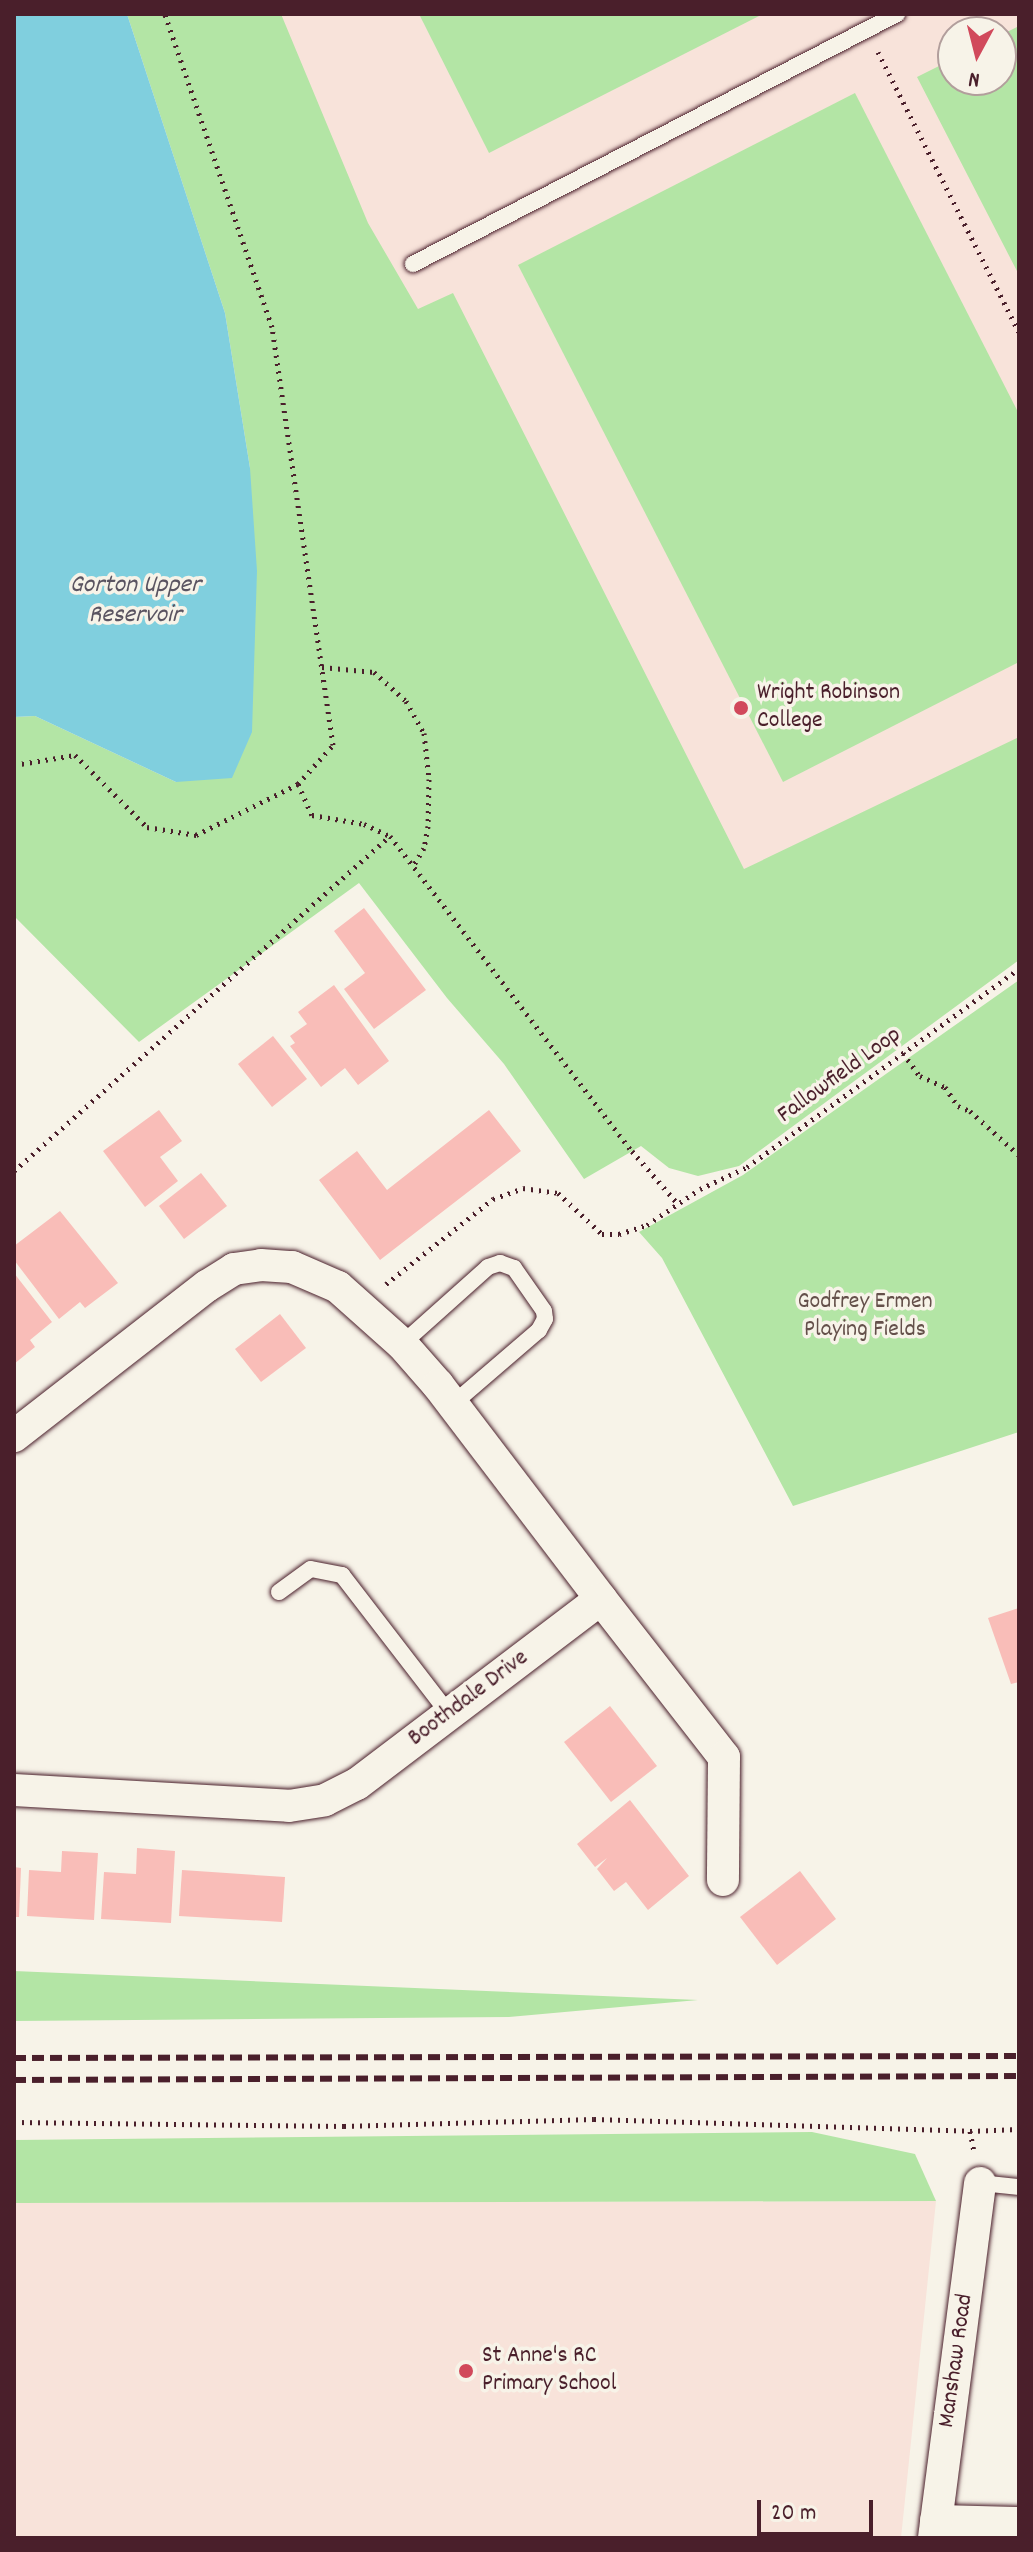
<!DOCTYPE html>
<style>
body{margin:0}
#map{position:relative;width:1033px;height:2552px;overflow:hidden;background:#f7f3e8;font-family:Dekko,sans-serif}
div>[style]{position:absolute}
[style*='--x']{left:calc(var(--x)*1px);top:calc(var(--y)*1px);width:calc(var(--w)*1px);rotate:calc(var(--a)*1deg)}
.built>*{inset:0;background:#f8e3da}
.green>*{inset:0;background:#b3e5a5}
.water>*{inset:0;background:#80cfde}
.building>*{inset:0;background:#f9bdb8}
.path>*{height:5px;margin-top:-2.5px;transform-origin:0;background:repeating-linear-gradient(90deg,#4a1f2b 0 2px,transparent 0 8px)}
.roads{filter:drop-shadow(0 0 2px #4a1f2b) drop-shadow(0 0 2px #4a1f2b)}
.lane>*{height:16px;margin:-8px;padding:0 8px;transform-origin:8px;border-radius:8px;background:#f7f3e8}
.street>*{height:32px;margin:-16px;padding:0 16px;transform-origin:16px;border-radius:16px;background:#f7f3e8}
.rail>*{height:6px;margin-top:-3px;transform-origin:0;background:repeating-linear-gradient(90deg,#4a1f2b 0 12px,transparent 0 18px)}
.dots>*{width:22px;height:22px;translate:-50% -50%;box-sizing:border-box;border:4px solid #f7f3e8;border-radius:50%}
span{translate:-50% -50%;white-space:nowrap;text-align:center;line-height:1.15;-webkit-text-stroke:7px #f7f3e8;paint-order:stroke}
.poi-label{font-size:24px;color:#4a1f2b}
.left{translate:0 -50%;text-align:left}
.street-label{font-size:24px;color:#4a1f2b}
.park-label{font-size:24px;color:#64504a}
.water-label{font-size:26px;color:#5a5461;font-style:italic}
.frame{position:absolute;inset:0;border:16px solid #4a1f2b;pointer-events:none}
.north{position:absolute;left:937px;top:16px;width:80px;height:80px;box-sizing:border-box;background:#f7f3e8;border:2px solid #b29e9c;border-radius:50%;rotate:187deg;font-size:22px;font-weight:700;line-height:32px;text-align:center;color:#4a1f2b}
.north::after{content:'';display:block;margin:auto;width:28px;height:36px;background:#d1495b;clip-path:polygon(50% 0,100% 100%,50% 72%,0 100%)}
.scale{position:absolute;left:757px;top:2500px;width:116px;height:36px;box-sizing:border-box;border:4px solid #4a1f2b;border-top:0;padding-left:10px;font-size:24px;line-height:28px;white-space:nowrap;color:#4a1f2b;-webkit-text-stroke:6px #f7f3e8;paint-order:stroke}
</style>
<div id="map">
<div class="built">
<i style="clip-path:polygon(evenodd,215px 14px,1019px 14px,1019px 860px,816px 1009px,215px 14px,953px 32px,1001px 32px,1001px 80px,953px 80px,953px 32px)"></i>
<i style="clip-path:polygon(936px 2201px,901px 2538px,14px 2538px,14px 2203px)"></i>
</div>
<div class="green">
<i style="clip-path:polygon(127px 14px,281px 14px,368px 223px,418px 309px,453px 293px,744px 869px,1019px 737px,1019px 960px,739px 1166px,698px 1176px,669px 1168px,641px 1146px,584px 1179px,504px 1064px,447px 998px,359px 883px,139px 1042px,14px 916px,14px 717px,35px 716px,176px 782px,250px 468px,225px 313px)"></i>
<i style="clip-path:polygon(419px 14px,763px 14px,489px 153px)"></i>
<i style="clip-path:polygon(1019px 26px,1019px 275px,917px 77px,953px 59px,953px 80px,1001px 80px,1001px 35px)"></i>
<i style="clip-path:polygon(855px 93px,1019px 414px,1019px 662px,783px 782px,518px 265px)"></i>
<i style="clip-path:polygon(1019px 980px,1019px 1432px,793px 1506px,662px 1258px,639px 1232px,743px 1175px)"></i>
<i style="clip-path:polygon(14px 1971px,698px 2000px,509px 2017px,14px 2021px)"></i>
<i style="clip-path:polygon(812px 2132px,915px 2154px,936px 2201px,14px 2203px,14px 2140px)"></i>
</div>
<div class="water">
<i style="clip-path:polygon(14px 14px,127px 14px,225px 313px,250px 468px,257px 571px,252px 732px,232px 778px,176px 782px,35px 716px,14px 717px)"></i>
</div>
<div class="building">
<i style="clip-path:polygon(364px 908px,426px 990px,374px 1029px,344px 989px,365px 973px,334px 931px)"></i>
<i style="clip-path:polygon(334px 985px,389px 1061px,358px 1085px,345px 1068px,321px 1087px,290px 1046px,295px 1043px,290px 1036px,307px 1024px,298px 1012px)"></i>
<i style="clip-path:polygon(273px 1036px,307px 1079px,272px 1107px,238px 1064px)"></i>
<i style="clip-path:polygon(159px 1110px,182px 1141px,160px 1157px,178px 1181px,145px 1207px,103px 1151px)"></i>
<i style="clip-path:polygon(489px 1110px,521px 1151px,380px 1260px,319px 1180px,357px 1151px,387px 1190px)"></i>
<i style="clip-path:polygon(201px 1173px,227px 1206px,184px 1239px,159px 1206px)"></i>
<i style="clip-path:polygon(60px 1211px,118px 1283px,85px 1308px,80px 1302px,59px 1319px,14px 1260px,14px 1246px)"></i>
<i style="clip-path:polygon(14px 1273px,52px 1322px,30px 1340px,35px 1347px,14px 1364px)"></i>
<i style="clip-path:polygon(280px 1314px,306px 1348px,261px 1382px,235px 1349px)"></i>
<i style="clip-path:polygon(1019px 1608px,1019px 1682px,1011px 1684px,988px 1618px)"></i>
<i style="clip-path:polygon(610px 1706px,657px 1766px,611px 1802px,564px 1742px)"></i>
<i style="clip-path:polygon(630px 1800px,689px 1876px,648px 1910px,626px 1882px,614px 1891px,597px 1869px,607px 1858px,595px 1867px,577px 1844px)"></i>
<i style="clip-path:polygon(137px 1848px,175px 1851px,171px 1923px,101px 1919px,104px 1872px,136px 1874px)"></i>
<i style="clip-path:polygon(62px 1851px,98px 1853px,94px 1920px,27px 1916px,29px 1870px,61px 1872px)"></i>
<i style="clip-path:polygon(14px 1867px,21px 1868px,19px 1917px,14px 1917px)"></i>
<i style="clip-path:polygon(182px 1870px,285px 1877px,282px 1922px,179px 1916px)"></i>
<i style="clip-path:polygon(800px 1871px,836px 1919px,777px 1965px,740px 1917px)"></i>
</div>
<div class="path">
<i style="--x:878;--y:52;--w:313;--a:63.3"></i>
<i style="--x:322;--y:667;--w:52;--a:5.5"></i>
<i style="--x:374;--y:672;--w:43;--a:42.2"></i>
<i style="--x:406;--y:701;--w:37;--a:61"></i>
<i style="--x:424;--y:733;--w:46;--a:83.8"></i>
<i style="--x:429;--y:779;--w:47;--a:91.2"></i>
<i style="--x:428;--y:826;--w:22;--a:100"></i>
<i style="--x:424;--y:848;--w:21;--a:121"></i>
<i style="--x:14;--y:765;--w:62;--a:-9.3"></i>
<i style="--x:75;--y:755;--w:102;--a:45"></i>
<i style="--x:147;--y:827;--w:50;--a:9.3"></i>
<i style="--x:196;--y:835;--w:114;--a:-26.6"></i>
<i style="--x:298;--y:784;--w:52;--a:-48.1"></i>
<i style="--x:333;--y:745;--w:422;--a:-98.3"></i>
<i style="--x:272;--y:327;--w:331;--a:-108.9"></i>
<i style="--x:298;--y:784;--w:34;--a:66"></i>
<i style="--x:312;--y:815;--w:53;--a:9.8"></i>
<i style="--x:364;--y:824;--w:29;--a:25"></i>
<i style="--x:903;--y:1053;--w:29;--a:54"></i>
<i style="--x:920;--y:1076;--w:27;--a:24"></i>
<i style="--x:945;--y:1087;--w:23;--a:56"></i>
<i style="--x:958;--y:1106;--w:13;--a:23"></i>
<i style="--x:970;--y:1111;--w:66;--a:41.9"></i>
<i style="--x:14;--y:1171;--w:504;--a:-41.7"></i>
<i style="--x:390;--y:836;--w:397;--a:52.5"></i>
<i style="--x:632;--y:1151;--w:70;--a:49"></i>
<i style="--x:386;--y:1284;--w:137;--a:-38.5"></i>
<i style="--x:493;--y:1199;--w:32;--a:-20"></i>
<i style="--x:523;--y:1188;--w:35;--a:8"></i>
<i style="--x:558;--y:1193;--w:60;--a:43"></i>
<i style="--x:602;--y:1234;--w:17;--a:0"></i>
<i style="--x:619;--y:1234;--w:29;--a:-18"></i>
<i style="--x:647;--y:1225;--w:64;--a:-34.2"></i>
<i style="--x:700;--y:1189;--w:52;--a:-25.1"></i>
<i style="--x:747;--y:1167;--w:336;--a:-36.1"></i>
<i style="--x:14;--y:2122;--w:330;--a:0.7"></i>
<i style="--x:344;--y:2126;--w:250;--a:-1.6"></i>
<i style="--x:594;--y:2119;--w:376;--a:1.8"></i>
<i style="--x:970;--y:2131;--w:49;--a:-2.3"></i>
<i style="--x:970;--y:2131;--w:20;--a:79"></i>
</div>
<div class="roads">
<div class="lane">
<i style="--x:413;--y:264;--w:545;--a:-27.32"></i>
<i style="--x:402;--y:1344;--w:115;--a:-41.8"></i>
<i style="--x:488;--y:1267;--w:13;--a:-18"></i>
<i style="--x:500;--y:1263;--w:15;--a:20"></i>
<i style="--x:514;--y:1268;--w:52;--a:55.1"></i>
<i style="--x:544;--y:1311;--w:8;--a:83"></i>
<i style="--x:545;--y:1319;--w:13;--a:119"></i>
<i style="--x:539;--y:1330;--w:113;--a:139.3"></i>
<i style="--x:279;--y:1592;--w:39;--a:-36"></i>
<i style="--x:311;--y:1569;--w:32;--a:11"></i>
<i style="--x:342;--y:1575;--w:175;--a:52.4"></i>
<i style="--x:980;--y:2183;--w:39;--a:6"></i>
</div>
<div class="street">
<i style="--x:14;--y:1436;--w:244;--a:-37.9"></i>
<i style="--x:207;--y:1286;--w:32;--a:-32"></i>
<i style="--x:234;--y:1269;--w:27;--a:-8"></i>
<i style="--x:261;--y:1265;--w:31;--a:4"></i>
<i style="--x:292;--y:1267;--w:50;--a:23.5"></i>
<i style="--x:338;--y:1287;--w:86;--a:41.7"></i>
<i style="--x:402;--y:1344;--w:55;--a:48.7"></i>
<i style="--x:438;--y:1385;--w:269;--a:52.7"></i>
<i style="--x:14;--y:1790;--w:275;--a:3.3"></i>
<i style="--x:289;--y:1806;--w:36;--a:-9"></i>
<i style="--x:325;--y:1800;--w:36;--a:-27"></i>
<i style="--x:357;--y:1784;--w:306;--a:-37.2"></i>
<i style="--x:601;--y:1599;--w:200;--a:52.1"></i>
<i style="--x:724;--y:1757;--w:123;--a:90.5"></i>
<i style="--x:936;--y:2521;--w:83;--a:1.4"></i>
<i style="--x:934;--y:2538;--w:358;--a:-82.6"></i>
</div>
</div>
<div class="rail">
<i style="--x:14;--y:2058;--w:1005;--a:-0.11"></i>
<i style="--x:14;--y:2080;--w:1005;--a:-0.23"></i>
</div>
<div class="dots">
<i style="left:741px;top:708px;background:#d1495b"></i>
<i style="left:466px;top:2371px;background:#d1495b"></i>
</div>
<div class="poi-label">
<span class="left" style="left:757px;top:708px">Wright Robinson<br>College</span>
<span class="left" style="left:482px;top:2371px">St Anne's RC<br>Primary School</span>
</div>
<div class="street-label">
<span style="left:840px;top:1076px;rotate:-36deg">Fallowfield Loop</span>
<span style="left:469px;top:1699px;rotate:-37deg">Boothdale Drive</span>
<span style="left:957px;top:2361px;rotate:-82deg">Manshaw Road</span>
</div>
<div class="park-label">
<span style="left:865px;top:1317px">Godfrey Ermen<br>Playing Fields</span>
</div>
<div class="water-label">
<span style="left:135px;top:601px">Gorton Upper<br>Reservoir</span>
</div>
<div class="frame"></div>
<div class="north">N</div>
<div class="scale">20 m</div>
</div>
